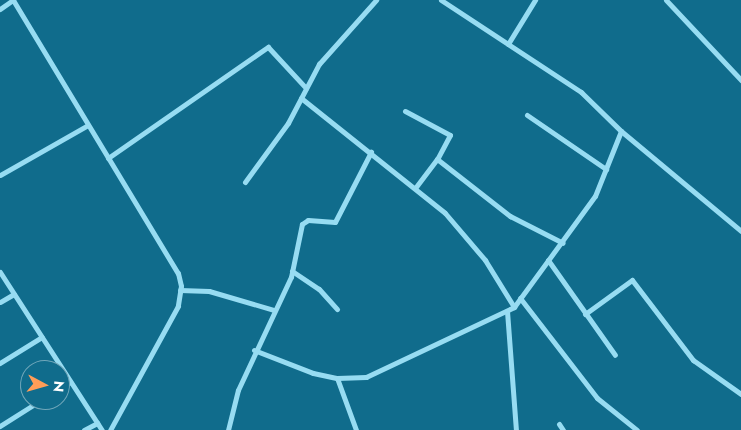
<!DOCTYPE html>
<html>
<head>
<meta charset="utf-8">
<style>
	body { margin:0 }
	#map { position:relative; width:741px; height:430px; overflow:hidden; background:#106c8c; font-family:Jost,sans-serif }
	div>[style] { position:absolute }
	.street>* { height:5px; margin:-2.5px; padding:0 2.5px; transform-origin:2.5px; border-radius:2.5px; background:#97dcf2 }
	span { translate:-50% -50%; white-space:nowrap; text-align:center; line-height:1.15; -webkit-text-stroke:5px #106c8c; paint-order:stroke }
	.north { position:absolute; left:20px; top:360px; width:50px; height:50px; box-sizing:border-box; background:#106c8c; border:1px solid #70a7ba; border-radius:50%; rotate:96deg; font-size:14px; font-weight:700; line-height:20px; text-align:center; color:#fff }
	.north::after { content:''; display:block; margin:auto; width:18px; height:22px; background:#ff9d58; clip-path:polygon(50% 0,100% 100%,50% 72%,0 100%) }
</style>
</head>
<body>
<div id="map">
	<div class="street">
		<div style="left:13px;top:0;width:319px;rotate:58.9deg"></div>
		<div style="left:178px;top:273px;width:13px;rotate:77deg"></div>
		<div style="left:181px;top:286px;width:20px;rotate:99deg"></div>
		<div style="left:178px;top:306px;width:141px;rotate:118.7deg"></div>
		<div style="left:441px;top:0;width:168px;rotate:33.3deg"></div>
		<div style="left:581px;top:92px;width:56px;rotate:44.3deg"></div>
		<div style="left:621px;top:131px;width:156px;rotate:39.8deg"></div>
		<div style="left:666px;top:0;width:110px;rotate:46.8deg"></div>
		<div style="left:0;top:9px;width:16px;rotate:-35deg"></div>
		<div style="left:508px;top:44px;width:52px;rotate:-58.5deg"></div>
		<div style="left:301px;top:98px;width:184px;rotate:38.6deg"></div>
		<div style="left:445px;top:213px;width:62px;rotate:49.6deg"></div>
		<div style="left:485px;top:260px;width:55px;rotate:58.3deg"></div>
		<div style="left:405px;top:111px;width:51px;rotate:28.1deg"></div>
		<div style="left:450px;top:135px;width:27px;rotate:118deg"></div>
		<div style="left:437px;top:159px;width:36px;rotate:127deg"></div>
		<div style="left:527px;top:115px;width:96px;rotate:34.4deg"></div>
		<div style="left:108px;top:158px;width:195px;rotate:-34.8deg"></div>
		<div style="left:268px;top:47px;width:56px;rotate:47.2deg"></div>
		<div style="left:437px;top:159px;width:93px;rotate:38deg"></div>
		<div style="left:510px;top:216px;width:59px;rotate:27deg"></div>
		<div style="left:0;top:175px;width:101px;rotate:-29.6deg"></div>
		<div style="left:245px;top:182px;width:73px;rotate:-53.9deg"></div>
		<div style="left:288px;top:123px;width:67px;rotate:-62.3deg"></div>
		<div style="left:319px;top:64px;width:86px;rotate:-48.3deg"></div>
		<div style="left:548px;top:260px;width:116px;rotate:54.8deg"></div>
		<div style="left:292px;top:271px;width:32px;rotate:34deg"></div>
		<div style="left:319px;top:289px;width:27px;rotate:48deg"></div>
		<div style="left:0;top:272px;width:188px;rotate:57.2deg"></div>
		<div style="left:180px;top:290px;width:29px;rotate:2deg"></div>
		<div style="left:209px;top:291px;width:68px;rotate:16.3deg"></div>
		<div style="left:520px;top:298px;width:126px;rotate:52.4deg"></div>
		<div style="left:597px;top:398px;width:51px;rotate:38.7deg"></div>
		<div style="left:0;top:302px;width:16px;rotate:-30deg"></div>
		<div style="left:507px;top:311px;width:119px;rotate:85.7deg"></div>
		<div style="left:585px;top:314px;width:58px;rotate:-35.9deg"></div>
		<div style="left:632px;top:280px;width:101px;rotate:52.7deg"></div>
		<div style="left:693px;top:360px;width:59px;rotate:35.3deg"></div>
		<div style="left:254px;top:350px;width:63px;rotate:21.3deg"></div>
		<div style="left:313px;top:373px;width:25px;rotate:12deg"></div>
		<div style="left:337px;top:378px;width:29px;rotate:-2deg"></div>
		<div style="left:366px;top:377px;width:164px;rotate:-25.3deg"></div>
		<div style="left:514px;top:307px;width:137px;rotate:-53.9deg"></div>
		<div style="left:595px;top:196px;width:70px;rotate:-68.2deg"></div>
		<div style="left:0;top:363px;width:49px;rotate:-31.8deg"></div>
		<div style="left:337px;top:378px;width:55px;rotate:69.9deg"></div>
		<div style="left:60px;top:388px;width:12px;rotate:-31deg"></div>
		<div style="left:559px;top:424px;width:7px;rotate:56deg"></div>
		<div style="left:0;top:426px;width:49px;rotate:-32.4deg"></div>
		<div style="left:84px;top:430px;width:15px;rotate:-28deg"></div>
		<div style="left:228px;top:430px;width:41px;rotate:-76deg"></div>
		<div style="left:238px;top:390px;width:125px;rotate:-64.9deg"></div>
		<div style="left:291px;top:277px;width:54px;rotate:-78.3deg"></div>
		<div style="left:302px;top:224px;width:7px;rotate:-34deg"></div>
		<div style="left:308px;top:220px;width:27px;rotate:4deg"></div>
		<div style="left:335px;top:222px;width:79px;rotate:-62.8deg"></div>
	</div>
	<div class="north">N</div>
</div>
</body>
</html>
